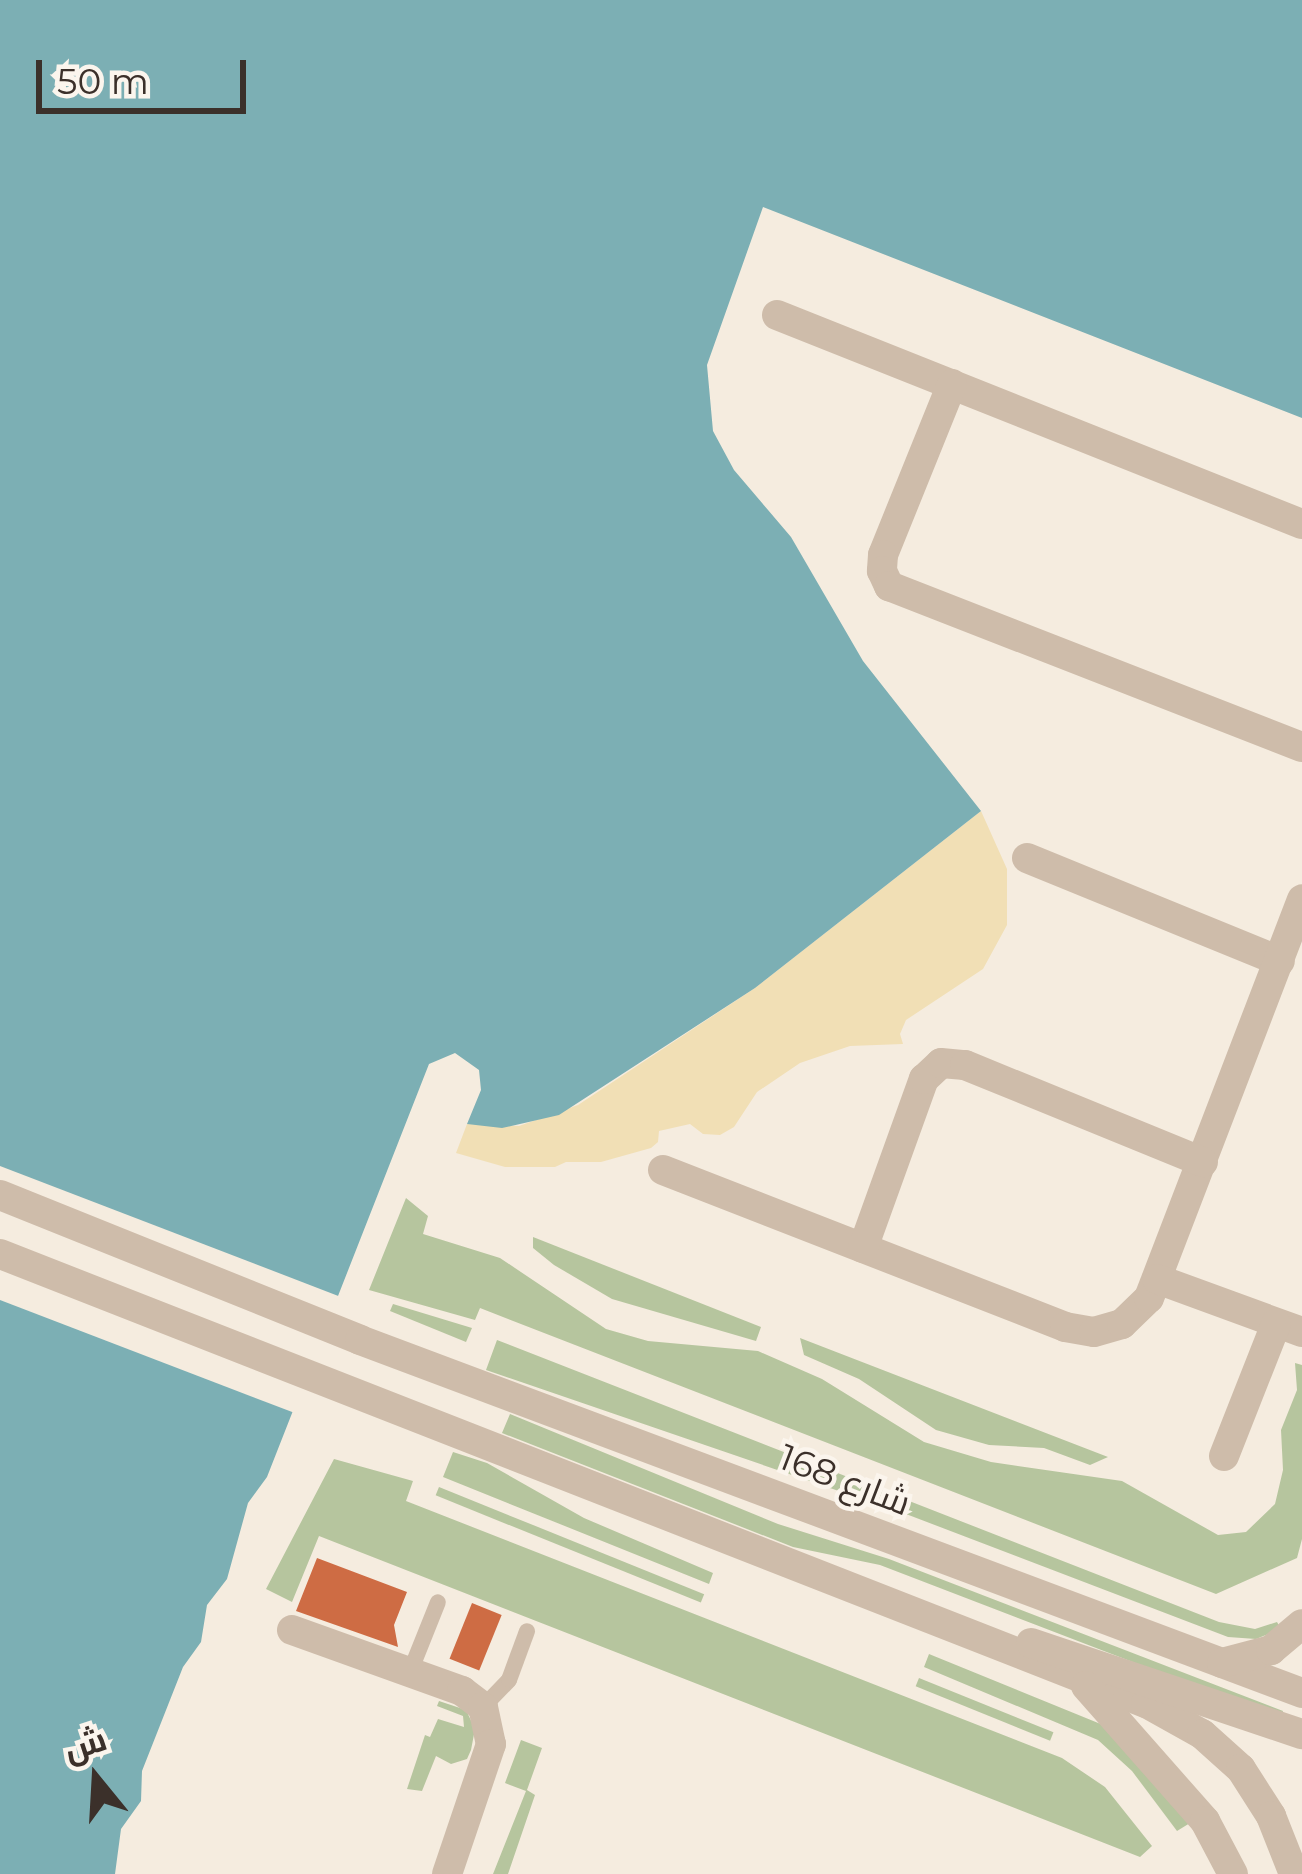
<!DOCTYPE html>
<html>
<head>
<meta charset="utf-8">
<style>
	body { margin:0 }
	#map { position:relative; width:1302px; height:1874px; overflow:hidden; background:#f5ecdf; font-family:Montserrat,Cairo,sans-serif }
	div>[style] { position:absolute }
	.green>* { inset:0; background:#b6c59e; transform-origin:0 0 }
	.sand>* { inset:0; background:#f1dfb5 }
	.water>* { inset:0; background:#7cafb4 }
	.pier>* { inset:0; background:#f5ecdf; transform-origin:0 0 }
	.building>* { inset:0; background:#ce6c44; transform-origin:0 0 }
	.lane>* { height:16px; margin:-8px; padding:0 8px; transform-origin:8px; border-radius:8px; background:#cebcaa }
	.street>* { height:30px; margin:-15px; padding:0 15px; transform-origin:15px; border-radius:15px; background:#cebcaa }
	span { translate:-50% -50%; white-space:nowrap; text-align:center; line-height:1.15; -webkit-text-stroke:9px #fbf5ed; paint-order:stroke }
	.street-label { font-size:36px; color:#3b302a }
	.north { position:absolute; left:36px; top:1718px; width:120px; height:120px; -webkit-text-stroke:9px #fbf5ed; paint-order:stroke; rotate:342deg; font-size:33px; font-weight:700; line-height:48px; text-align:center; color:#3b302a }
	.north::after { content:''; display:block; margin:auto; width:42px; height:54px; background:#3b302a; clip-path:polygon(50% 0,100% 100%,50% 72%,0 100%) }
	.scale { position:absolute; left:36px; top:60px; width:210px; height:54px; box-sizing:border-box; border:6px solid #3b302a; border-top:0; padding-left:15px; font-size:36px; line-height:42px; white-space:nowrap; color:#3b302a; -webkit-text-stroke:9px #fbf5ed; paint-order:stroke }
</style>
</head>
<body>
<div id="map">
	<div class="green">
		<div style="clip-path:polygon(406px 1198px,428px 1216px,423px 1234px,500px 1258px,606px 1329px,648px 1341px,758px 1351px,822px 1379px,924px 1442px,991px 1462px,1122px 1481px,1218px 1535px,1246px 1532px,1275px 1504px,1283px 1470px,1281px 1430px,1297px 1390px,1295px 1363px,1302px 1365px,1302px 1539px,1297px 1558px,1216px 1594px,480px 1308px,475px 1320px,369px 1290px)"></div>
		<div style="clip-path:polygon(533px 1237px,761px 1327px,756px 1341px,612px 1299px,554px 1265px,533px 1248px)"></div>
		<div style="clip-path:polygon(393px 1304px,472px 1328px,466px 1342px,390px 1311px)"></div>
		<div style="clip-path:polygon(800px 1338px,1108px 1457px,1090px 1465px,1044px 1448px,989px 1445px,936px 1430px,859px 1379px,804px 1355px)"></div>
		<div style="clip-path:polygon(497px 1340px,1219px 1622px,1255px 1629px,1277px 1622px,1281px 1629px,1256px 1639px,1228px 1637px,906px 1514px,486px 1370px)"></div>
		<div style="clip-path:polygon(510px 1414px,778px 1524px,889px 1559px,1283px 1711px,1281px 1719px,880px 1565px,793px 1547px,502px 1433px)"></div>
		<div style="clip-path:polygon(453px 1452px,487px 1463px,584px 1518px,713px 1573px,709px 1584px,443px 1477px)"></div>
		<div style="clip-path:polygon(334px 1459px,413px 1481px,406px 1501px,1062px 1758px,1105px 1787px,1152px 1846px,1140px 1857px,319px 1536px,292px 1602px,266px 1589px)"></div>
		<div style="left:439px;top:1487px;width:286px;height:9px;rotate:22deg"></div>
		<div style="clip-path:polygon(929px 1654px,1108px 1727px,1190px 1823px,1177px 1831px,1132px 1771px,1098px 1740px,924px 1667px)"></div>
		<div style="left:919px;top:1678px;width:145px;height:9px;rotate:22deg"></div>
		<div style="clip-path:polygon(439px 1701px,466px 1710px,475px 1729px,471px 1750px,467px 1759px,451px 1764px,436px 1756px,422px 1791px,407px 1789px,425px 1735px,430px 1737px,438px 1719px,464px 1727px,463px 1716px,437px 1706px)"></div>
		<div style="clip-path:polygon(521px 1740px,542px 1748px,527px 1790px,535px 1795px,508px 1874px,493px 1874px,526px 1791px,505px 1783px)"></div>
	</div>
	<div class="sand">
		<div style="clip-path:polygon(981px 811px,1007px 869px,1007px 925px,983px 969px,906px 1020px,900px 1034px,903px 1044px,850px 1046px,800px 1063px,757px 1092px,734px 1127px,720px 1135px,703px 1134px,690px 1124px,659px 1131px,658px 1142px,651px 1148px,601px 1162px,566px 1162px,555px 1167px,505px 1167px,456px 1153px,467px 1124px,519px 1126px,578px 1105px,755px 988px)"></div>
	</div>
	<div class="water">
		<div style="clip-path:polygon(0 0,1302px 0,1302px 418px,763px 207px,707px 365px,713px 431px,734px 470px,791px 537px,863px 661px,981px 811px,755px 988px,559px 1115px,502px 1128px,467px 1124px,481px 1090px,479px 1070px,455px 1053px,429px 1064px,267px 1477px,248px 1503px,227px 1579px,207px 1605px,201px 1642px,183px 1667px,142px 1771px,141px 1801px,121px 1829px,115px 1874px,0 1874px)"></div>
	</div>
	<div class="pier">
		<div style="left:0;top:1166px;width:368px;height:125px;rotate:21deg"></div>
	</div>
	<div class="building">
		<div style="clip-path:polygon(317px 1558px,407px 1592px,394px 1625px,398px 1647px,296px 1611px)"></div>
		<div style="left:472px;top:1603px;width:32px;height:60px;rotate:22deg"></div>
	</div>
	<div class="lane">
		<div style="left:410px;top:1672px;width:75px;rotate:-68.2deg"></div>
		<div style="left:483px;top:1707px;width:37px;rotate:-46deg"></div>
		<div style="left:509px;top:1680px;width:52px;rotate:-69.8deg"></div>
	</div>
	<div class="street">
		<div style="left:777px;top:315px;width:565px;rotate:21.71deg"></div>
		<div style="left:952px;top:384px;width:184px;rotate:112deg"></div>
		<div style="left:883px;top:555px;width:16px;rotate:94deg"></div>
		<div style="left:882px;top:571px;width:17px;rotate:65deg"></div>
		<div style="left:889px;top:586px;width:443px;rotate:21.3deg"></div>
		<div style="left:1027px;top:858px;width:273px;rotate:22.2deg"></div>
		<div style="left:663px;top:1170px;width:432px;rotate:21.3deg"></div>
		<div style="left:1065px;top:1327px;width:29px;rotate:10deg"></div>
		<div style="left:1094px;top:1332px;width:29px;rotate:-16deg"></div>
		<div style="left:1122px;top:1324px;width:37px;rotate:-44deg"></div>
		<div style="left:1149px;top:1298px;width:427px;rotate:-69deg"></div>
		<div style="left:0;top:1195px;width:388px;rotate:21.9deg"></div>
		<div style="left:360px;top:1340px;width:1006px;rotate:20.54deg"></div>
		<div style="left:863px;top:1248px;width:180px;rotate:-70.2deg"></div>
		<div style="left:924px;top:1079px;width:23px;rotate:-43deg"></div>
		<div style="left:941px;top:1063px;width:24px;rotate:5deg"></div>
		<div style="left:965px;top:1065px;width:257px;rotate:22.2deg"></div>
		<div style="left:0;top:1254px;width:1231px;rotate:21.4deg"></div>
		<div style="left:1146px;top:1703px;width:64px;rotate:29deg"></div>
		<div style="left:1202px;top:1734px;width:52px;rotate:41.9deg"></div>
		<div style="left:1241px;top:1769px;width:56px;rotate:57.4deg"></div>
		<div style="left:1271px;top:1816px;width:62px;rotate:68.4deg"></div>
		<div style="left:1157px;top:1279px;width:154px;rotate:20.1deg"></div>
		<div style="left:1224px;top:1456px;width:142px;rotate:-68.5deg"></div>
		<div style="left:292px;top:1630px;width:181px;rotate:19.7deg"></div>
		<div style="left:462px;top:1691px;width:26px;rotate:37deg"></div>
		<div style="left:483px;top:1707px;width:38px;rotate:78deg"></div>
		<div style="left:491px;top:1744px;width:137px;rotate:108.7deg"></div>
		<div style="left:1031px;top:1643px;width:286px;rotate:18.6deg"></div>
		<div style="left:1222px;top:1663px;width:51px;rotate:-14.9deg"></div>
		<div style="left:1271px;top:1650px;width:40px;rotate:-40deg"></div>
		<div style="left:1086px;top:1686px;width:180px;rotate:48.6deg"></div>
		<div style="left:1205px;top:1821px;width:60px;rotate:62.2deg"></div>
	</div>
	<div class="street-label">
		<span style="left:845px;top:1480px;rotate:21deg">شارع 168</span>
	</div>
	<div class="north">ش</div>
	<div class="scale">50 m</div>
</div>
</body>
</html>
